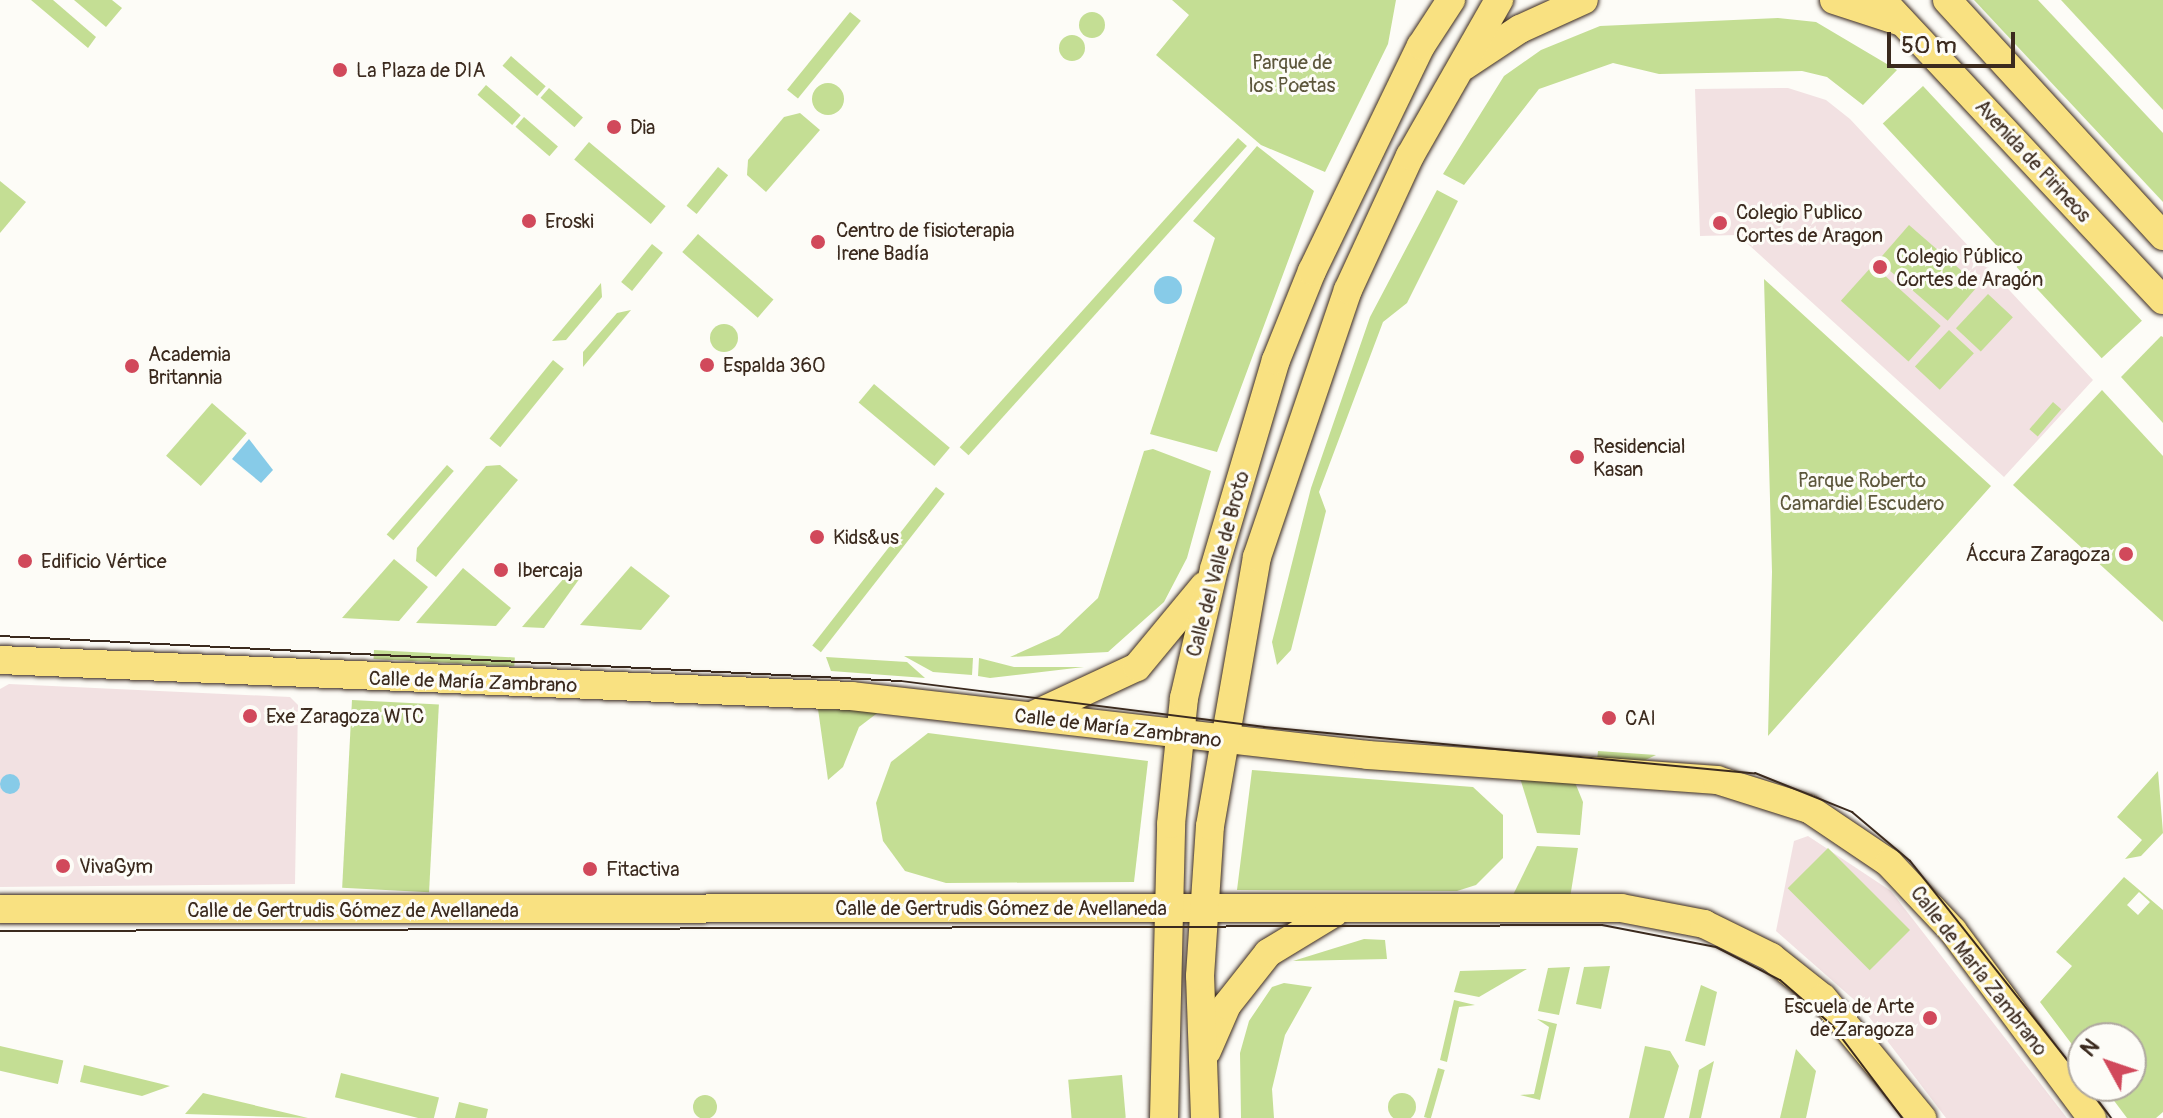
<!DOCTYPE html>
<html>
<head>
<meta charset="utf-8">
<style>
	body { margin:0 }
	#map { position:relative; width:2163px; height:1118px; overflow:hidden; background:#fdfcf7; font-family:Pangolin,sans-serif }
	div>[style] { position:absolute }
	.built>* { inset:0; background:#f2e1e2 }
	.green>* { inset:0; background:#c4de94; transform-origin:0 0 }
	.round { border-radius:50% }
	.water>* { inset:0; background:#87cbe8 }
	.roads { filter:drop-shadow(0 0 2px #3b2a1e) drop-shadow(0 0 2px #3b2a1e) }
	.major>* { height:28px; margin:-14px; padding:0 14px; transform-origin:14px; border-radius:14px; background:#f9e181 }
	.tram>* { height:2px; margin:-1px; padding:0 1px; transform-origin:1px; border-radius:1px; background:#3b2a1e }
	.dots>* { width:22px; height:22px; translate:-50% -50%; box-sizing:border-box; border:4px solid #fdfcf7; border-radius:50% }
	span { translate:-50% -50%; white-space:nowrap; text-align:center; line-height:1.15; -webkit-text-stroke:6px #fdfcf7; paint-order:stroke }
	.park-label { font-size:20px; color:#5d573c }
	.poi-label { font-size:20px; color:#3b2a1e }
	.left { translate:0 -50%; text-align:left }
	.right { translate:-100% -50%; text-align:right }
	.street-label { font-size:20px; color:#3b2a1e }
	.north { position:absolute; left:2067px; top:1022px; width:80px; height:80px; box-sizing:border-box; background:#fdfcf7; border:2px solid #afa8a0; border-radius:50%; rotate:310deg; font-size:22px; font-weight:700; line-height:32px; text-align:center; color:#3b2a1e }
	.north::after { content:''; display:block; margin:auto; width:28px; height:36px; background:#d1495b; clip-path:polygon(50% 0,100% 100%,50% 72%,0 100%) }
	.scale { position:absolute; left:1887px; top:32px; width:128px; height:36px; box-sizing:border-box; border:4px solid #3b2a1e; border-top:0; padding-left:10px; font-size:24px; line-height:28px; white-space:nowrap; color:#3b2a1e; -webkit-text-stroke:6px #fdfcf7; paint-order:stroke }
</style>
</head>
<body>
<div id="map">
	<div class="built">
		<div style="clip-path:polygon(1788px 88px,1826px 100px,1850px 119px,2093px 380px,2004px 477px,1738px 235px,1700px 236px,1695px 89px)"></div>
		<div style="clip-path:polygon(9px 684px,290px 697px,298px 705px,295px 884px,0 887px,0 689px)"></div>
		<div style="clip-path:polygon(1808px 836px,1891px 891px,2067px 1118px,1946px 1118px,1860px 1005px,1776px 931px,1794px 841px)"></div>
	</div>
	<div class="green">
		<div style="clip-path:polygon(31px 0,53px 0,96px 37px,88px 48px)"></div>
		<div style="clip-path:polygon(74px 0,112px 0,122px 8px,106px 27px)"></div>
		<div style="clip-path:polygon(1172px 0,1396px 0,1388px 44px,1325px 172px,1261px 145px,1156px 55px,1189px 15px)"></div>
		<div style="clip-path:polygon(1974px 0,2038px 0,2163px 133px,2163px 202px)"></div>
		<div style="clip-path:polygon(2061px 0,2163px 0,2163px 110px)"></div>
		<div class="round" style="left:1079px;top:12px;width:26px;height:26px"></div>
		<div style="left:850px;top:12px;width:14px;height:100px;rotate:39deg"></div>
		<div style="clip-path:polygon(1778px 18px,1816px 22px,1897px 70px,1863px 105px,1827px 77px,1802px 71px,1659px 74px,1613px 63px,1539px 89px,1464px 185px,1443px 174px,1504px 76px,1541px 50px,1600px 26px)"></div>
		<div class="round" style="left:1059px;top:35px;width:26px;height:26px"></div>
		<div style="left:511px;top:56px;width:46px;height:13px;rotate:41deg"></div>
		<div class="round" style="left:812px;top:83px;width:32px;height:32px"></div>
		<div style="left:486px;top:85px;width:46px;height:13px;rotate:41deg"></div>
		<div style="left:1923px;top:86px;width:321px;height:55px;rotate:47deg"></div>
		<div style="left:549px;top:88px;width:45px;height:13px;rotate:41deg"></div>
		<div style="clip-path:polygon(800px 113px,820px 130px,766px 192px,747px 175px,748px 160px,784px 117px)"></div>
		<div style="left:524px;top:117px;width:45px;height:13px;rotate:41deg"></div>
		<div style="left:1238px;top:138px;width:12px;height:416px;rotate:42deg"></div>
		<div style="left:589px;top:142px;width:100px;height:23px;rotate:40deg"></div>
		<div style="clip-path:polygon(1257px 146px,1314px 191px,1217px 452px,1150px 434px,1215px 238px,1193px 221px)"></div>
		<div style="left:718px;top:167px;width:13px;height:50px;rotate:39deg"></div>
		<div style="clip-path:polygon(0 181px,26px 202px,0 233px)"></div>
		<div style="clip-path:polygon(1437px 190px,1458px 201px,1407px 303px,1383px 322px,1319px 492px,1326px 511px,1291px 650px,1277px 665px,1272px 642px,1311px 488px,1370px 317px)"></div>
		<div style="left:1909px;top:225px;width:92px;height:47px;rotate:41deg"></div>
		<div style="left:698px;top:234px;width:100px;height:24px;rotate:41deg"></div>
		<div style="left:652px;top:244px;width:14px;height:49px;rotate:39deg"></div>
		<div style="left:1873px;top:265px;width:91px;height:48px;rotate:42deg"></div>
		<div style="clip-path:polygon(1764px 279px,1991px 486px,1768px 736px,1772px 572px)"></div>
		<div style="clip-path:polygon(601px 283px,602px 297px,566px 340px,552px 341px)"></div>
		<div style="left:1988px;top:294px;width:34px;height:47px;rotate:43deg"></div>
		<div style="clip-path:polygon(631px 310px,583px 367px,583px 352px,617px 313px)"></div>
		<div class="round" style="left:710px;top:324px;width:28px;height:28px"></div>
		<div style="left:1949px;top:330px;width:34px;height:50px;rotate:43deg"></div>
		<div style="clip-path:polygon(2161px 336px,2163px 337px,2163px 423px,2121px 377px)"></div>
		<div style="left:553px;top:360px;width:14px;height:101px;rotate:39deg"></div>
		<div style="left:874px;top:384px;width:99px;height:24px;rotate:40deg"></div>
		<div style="clip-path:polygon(2102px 390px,2163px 456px,2163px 622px,2013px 485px)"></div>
		<div style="left:2053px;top:402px;width:11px;height:36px;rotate:41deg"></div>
		<div style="left:212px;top:403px;width:46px;height:70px;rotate:41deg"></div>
		<div style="clip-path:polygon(1153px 449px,1211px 471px,1187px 558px,1164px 602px,1108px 652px,1010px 657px,1059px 635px,1098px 598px,1144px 451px)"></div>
		<div style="left:447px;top:465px;width:9px;height:92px;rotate:41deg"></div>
		<div style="clip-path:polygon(500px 465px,518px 480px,436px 577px,416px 561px,417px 548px,486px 466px)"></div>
		<div style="left:936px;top:487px;width:11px;height:201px;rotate:38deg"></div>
		<div style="clip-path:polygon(394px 559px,428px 587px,399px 621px,342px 618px)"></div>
		<div style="clip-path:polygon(631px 566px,670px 596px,641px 630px,580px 625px)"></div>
		<div style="clip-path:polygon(463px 568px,511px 608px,496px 626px,416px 623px)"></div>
		<div style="clip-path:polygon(571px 570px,580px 578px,544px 628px,522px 627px)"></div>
		<div style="left:374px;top:650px;width:141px;height:9px;rotate:3deg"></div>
		<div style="clip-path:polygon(904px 656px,973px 658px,972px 675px,933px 672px)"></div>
		<div style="clip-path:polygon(826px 657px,907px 662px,925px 678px,831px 671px)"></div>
		<div style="clip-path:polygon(979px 658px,1014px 667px,1084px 667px,990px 678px,978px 676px)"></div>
		<div style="left:352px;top:700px;width:87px;height:188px;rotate:3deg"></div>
		<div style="clip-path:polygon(818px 709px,880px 711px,859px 727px,843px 767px,828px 780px)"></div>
		<div style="clip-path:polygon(928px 733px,1148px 761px,1134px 882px,946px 883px,905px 871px,883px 841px,876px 803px,891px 762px)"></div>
		<div style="clip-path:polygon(1598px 751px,1656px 755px,1639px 763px,1597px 760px)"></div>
		<div style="clip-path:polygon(1252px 770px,1473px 787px,1503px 815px,1503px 858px,1476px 885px,1457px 891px,1237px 890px)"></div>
		<div style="clip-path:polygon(2158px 771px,2163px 833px,2141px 856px,2125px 859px,2142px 840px,2117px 817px)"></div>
		<div style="clip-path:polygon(1520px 778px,1574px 780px,1583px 802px,1580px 835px,1537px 833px)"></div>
		<div style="clip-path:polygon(1537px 846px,1578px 848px,1570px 898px,1511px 899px)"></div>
		<div style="left:1828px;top:848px;width:116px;height:57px;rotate:45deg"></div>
		<div style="clip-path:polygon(evenodd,2124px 877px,2163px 910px,2163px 1112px,2156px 1118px,2127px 1118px,2103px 1086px,2131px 1086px,2131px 1038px,2083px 1038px,2083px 1059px,2040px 1002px,2072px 966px,2056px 952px,2124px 877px,2139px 892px,2150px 902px,2138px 915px,2127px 905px,2139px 892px)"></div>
		<div style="clip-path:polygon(1364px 939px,1385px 940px,1387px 959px,1293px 961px)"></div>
		<div style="clip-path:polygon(1610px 966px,1601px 1009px,1576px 1004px,1584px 967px)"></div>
		<div style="clip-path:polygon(1570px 967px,1559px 1015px,1538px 1011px,1548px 968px)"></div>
		<div style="clip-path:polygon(1527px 969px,1479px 997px,1454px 992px,1460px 971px)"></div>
		<div style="clip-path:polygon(1284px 983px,1312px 987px,1285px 1035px,1272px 1089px,1274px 1118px,1241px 1118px,1240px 1053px,1249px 1021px,1272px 987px)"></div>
		<div style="clip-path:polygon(1701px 985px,1717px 992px,1705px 1046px,1685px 1041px)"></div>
		<div style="clip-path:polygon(1454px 1000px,1475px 1005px,1459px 1007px,1447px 1062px,1440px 1060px)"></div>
		<div style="clip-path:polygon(1537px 1019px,1557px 1024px,1540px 1100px,1520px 1095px,1534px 1094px,1549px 1027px)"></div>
		<div style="left:0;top:1046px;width:65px;height:24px;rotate:13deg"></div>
		<div style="clip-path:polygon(1645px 1046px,1670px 1051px,1679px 1066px,1664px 1118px,1629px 1118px)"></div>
		<div style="clip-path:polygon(1796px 1049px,1816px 1071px,1806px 1118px,1780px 1118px)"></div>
		<div style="clip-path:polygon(1714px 1061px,1701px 1118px,1689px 1118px,1699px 1070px)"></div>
		<div style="clip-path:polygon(84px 1065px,170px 1086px,142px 1096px,80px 1082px)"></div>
		<div style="left:1438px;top:1068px;width:7px;height:51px;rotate:16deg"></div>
		<div style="left:341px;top:1073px;width:101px;height:25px;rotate:14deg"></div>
		<div style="left:1122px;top:1075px;width:43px;height:54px;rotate:85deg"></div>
		<div style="clip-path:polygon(203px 1093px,308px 1118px,185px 1114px)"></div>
		<div class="round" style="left:1388px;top:1093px;width:28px;height:28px"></div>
		<div class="round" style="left:693px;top:1095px;width:24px;height:24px"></div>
		<div style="clip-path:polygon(459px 1102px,488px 1109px,486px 1118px,455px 1118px)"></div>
	</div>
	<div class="water">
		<div class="round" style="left:1154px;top:276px;width:28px;height:28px"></div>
		<div style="clip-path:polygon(249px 439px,273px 470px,261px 483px,232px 459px)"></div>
		<div class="round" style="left:0;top:774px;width:20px;height:20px"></div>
	</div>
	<div class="roads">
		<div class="major">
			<div style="left:1834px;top:0;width:71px;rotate:17.9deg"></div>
			<div style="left:1882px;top:0;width:411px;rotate:46.9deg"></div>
			<div style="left:1947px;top:0;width:320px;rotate:47.5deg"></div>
			<div style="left:1464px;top:66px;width:67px;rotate:-33.5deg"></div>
			<div style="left:1520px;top:29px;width:70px;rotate:-24.4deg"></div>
			<div style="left:0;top:660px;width:852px;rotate:2.42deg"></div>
			<div style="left:851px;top:696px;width:520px;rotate:6.51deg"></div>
			<div style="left:1368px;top:755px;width:350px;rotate:4.1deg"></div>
			<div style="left:1717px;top:780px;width:96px;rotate:17.5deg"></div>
			<div style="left:1809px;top:809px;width:97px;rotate:34deg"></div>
			<div style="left:1889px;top:863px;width:93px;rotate:46.7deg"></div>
			<div style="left:1953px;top:931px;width:233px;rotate:53.4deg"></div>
			<div style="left:1036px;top:714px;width:111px;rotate:-25deg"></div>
			<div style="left:1137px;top:667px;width:105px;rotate:-50.4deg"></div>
			<div style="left:0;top:909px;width:1621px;rotate:-0.04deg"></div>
			<div style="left:1621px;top:908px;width:85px;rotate:10.9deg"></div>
			<div style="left:1704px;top:924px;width:75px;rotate:26.2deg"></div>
			<div style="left:1771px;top:957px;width:66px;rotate:38.3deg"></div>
			<div style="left:1823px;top:998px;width:156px;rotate:50.5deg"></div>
			<div style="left:1207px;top:1051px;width:50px;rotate:-66.5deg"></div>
			<div style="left:1227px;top:1005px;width:66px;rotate:-51.7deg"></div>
			<div style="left:1268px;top:953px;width:77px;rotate:-31.2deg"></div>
			<div style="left:1164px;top:1118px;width:294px;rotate:-88.6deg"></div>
			<div style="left:1171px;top:824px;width:127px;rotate:-84.1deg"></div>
			<div style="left:1184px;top:698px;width:132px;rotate:-76.9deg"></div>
			<div style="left:1214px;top:569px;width:218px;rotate:-73.5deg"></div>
			<div style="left:1276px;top:360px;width:96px;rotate:-68deg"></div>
			<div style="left:1312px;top:271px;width:250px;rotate:-64.2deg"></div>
			<div style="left:1421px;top:46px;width:55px;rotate:-56.9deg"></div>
			<div style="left:1205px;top:1118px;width:142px;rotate:-92deg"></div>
			<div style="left:1200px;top:976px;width:150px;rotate:-86.2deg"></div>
			<div style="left:1210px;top:826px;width:273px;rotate:-80.1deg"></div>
			<div style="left:1257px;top:557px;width:282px;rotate:-71.2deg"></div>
			<div style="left:1348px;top:290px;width:148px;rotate:-65.2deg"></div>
			<div style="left:1410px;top:156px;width:180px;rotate:-60.3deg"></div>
		</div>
	</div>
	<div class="tram">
		<div style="left:0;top:636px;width:902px;rotate:2.86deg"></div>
		<div style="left:901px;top:681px;width:366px;rotate:7.2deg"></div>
		<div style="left:1264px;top:727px;width:493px;rotate:5.4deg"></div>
		<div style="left:1755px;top:773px;width:105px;rotate:21.9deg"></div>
		<div style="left:1852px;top:812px;width:76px;rotate:40.2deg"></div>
		<div style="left:1910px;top:861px;width:279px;rotate:51.7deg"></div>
		<div style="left:0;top:931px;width:1602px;rotate:-0.21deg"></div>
		<div style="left:1602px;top:925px;width:116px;rotate:10.9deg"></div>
		<div style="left:1716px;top:947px;width:72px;rotate:27.3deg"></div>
		<div style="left:1780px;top:980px;width:69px;rotate:40.9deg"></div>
		<div style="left:1832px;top:1025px;width:116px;rotate:53deg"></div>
		<div style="left:2087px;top:1086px;width:40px;rotate:53deg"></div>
	</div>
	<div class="dots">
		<div style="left:340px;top:70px;background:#d1495b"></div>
		<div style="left:614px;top:127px;background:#d1495b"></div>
		<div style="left:529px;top:221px;background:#d1495b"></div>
		<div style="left:1720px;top:223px;background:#d1495b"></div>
		<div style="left:818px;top:242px;background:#d1495b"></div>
		<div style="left:1880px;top:267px;background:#d1495b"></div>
		<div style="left:707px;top:365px;background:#d1495b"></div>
		<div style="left:132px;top:366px;background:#d1495b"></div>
		<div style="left:1577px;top:457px;background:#d1495b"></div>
		<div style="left:817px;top:537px;background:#d1495b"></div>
		<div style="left:2126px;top:554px;background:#d1495b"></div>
		<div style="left:25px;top:561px;background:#d1495b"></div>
		<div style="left:501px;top:570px;background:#d1495b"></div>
		<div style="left:250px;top:716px;background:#d1495b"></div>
		<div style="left:1609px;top:718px;background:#d1495b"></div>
		<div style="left:63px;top:866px;background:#d1495b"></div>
		<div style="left:590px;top:869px;background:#d1495b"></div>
		<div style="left:1930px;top:1018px;background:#d1495b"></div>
	</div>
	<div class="park-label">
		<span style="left:1292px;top:74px">Parque de<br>los Poetas</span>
		<span style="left:1862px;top:492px">Parque Roberto<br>Camardiel Escudero</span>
	</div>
	<div class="poi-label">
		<span class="left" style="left:356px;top:70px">La Plaza de DIA</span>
		<span class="left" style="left:630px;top:127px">Dia</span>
		<span class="left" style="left:1736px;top:224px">Colegio Publico<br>Cortes de Aragon</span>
		<span class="left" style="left:545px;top:221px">Eroski</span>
		<span class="left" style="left:836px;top:242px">Centro de fisioterapia<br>Irene Badía</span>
		<span class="left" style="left:1896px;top:268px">Colegio Público<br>Cortes de Aragón</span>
		<span class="left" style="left:148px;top:366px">Academia<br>Britannia</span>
		<span class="left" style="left:723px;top:365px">Espalda 360</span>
		<span class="left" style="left:1593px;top:458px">Residencial<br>Kasan</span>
		<span class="left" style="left:833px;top:537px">Kids&amp;us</span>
		<span class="right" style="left:2110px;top:554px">Áccura Zaragoza</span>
		<span class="left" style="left:41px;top:561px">Edificio Vértice</span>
		<span class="left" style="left:517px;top:570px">Ibercaja</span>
		<span class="left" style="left:266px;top:716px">Exe Zaragoza WTC</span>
		<span class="left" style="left:1625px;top:718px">CAI</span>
		<span class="left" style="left:79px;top:866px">VivaGym</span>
		<span class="left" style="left:606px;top:869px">Fitactiva</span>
		<span class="right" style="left:1914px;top:1018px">Escuela de Arte<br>de Zaragoza</span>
	</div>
	<div class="street-label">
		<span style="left:2033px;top:161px;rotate:47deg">Avenida de Pirineos</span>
		<span style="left:1218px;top:564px;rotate:-75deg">Calle del Valle de Broto</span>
		<span style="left:473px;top:682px;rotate:2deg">Calle de María Zambrano</span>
		<span style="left:1118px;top:728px;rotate:7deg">Calle de María Zambrano</span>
		<span style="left:1001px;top:908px">Calle de Gertrudis Gómez de Avellaneda</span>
		<span style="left:353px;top:910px">Calle de Gertrudis Gómez de Avellaneda</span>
		<span style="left:1979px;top:971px;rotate:52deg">Calle de María Zambrano</span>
	</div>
	<div class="north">N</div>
	<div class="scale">50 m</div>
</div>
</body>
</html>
